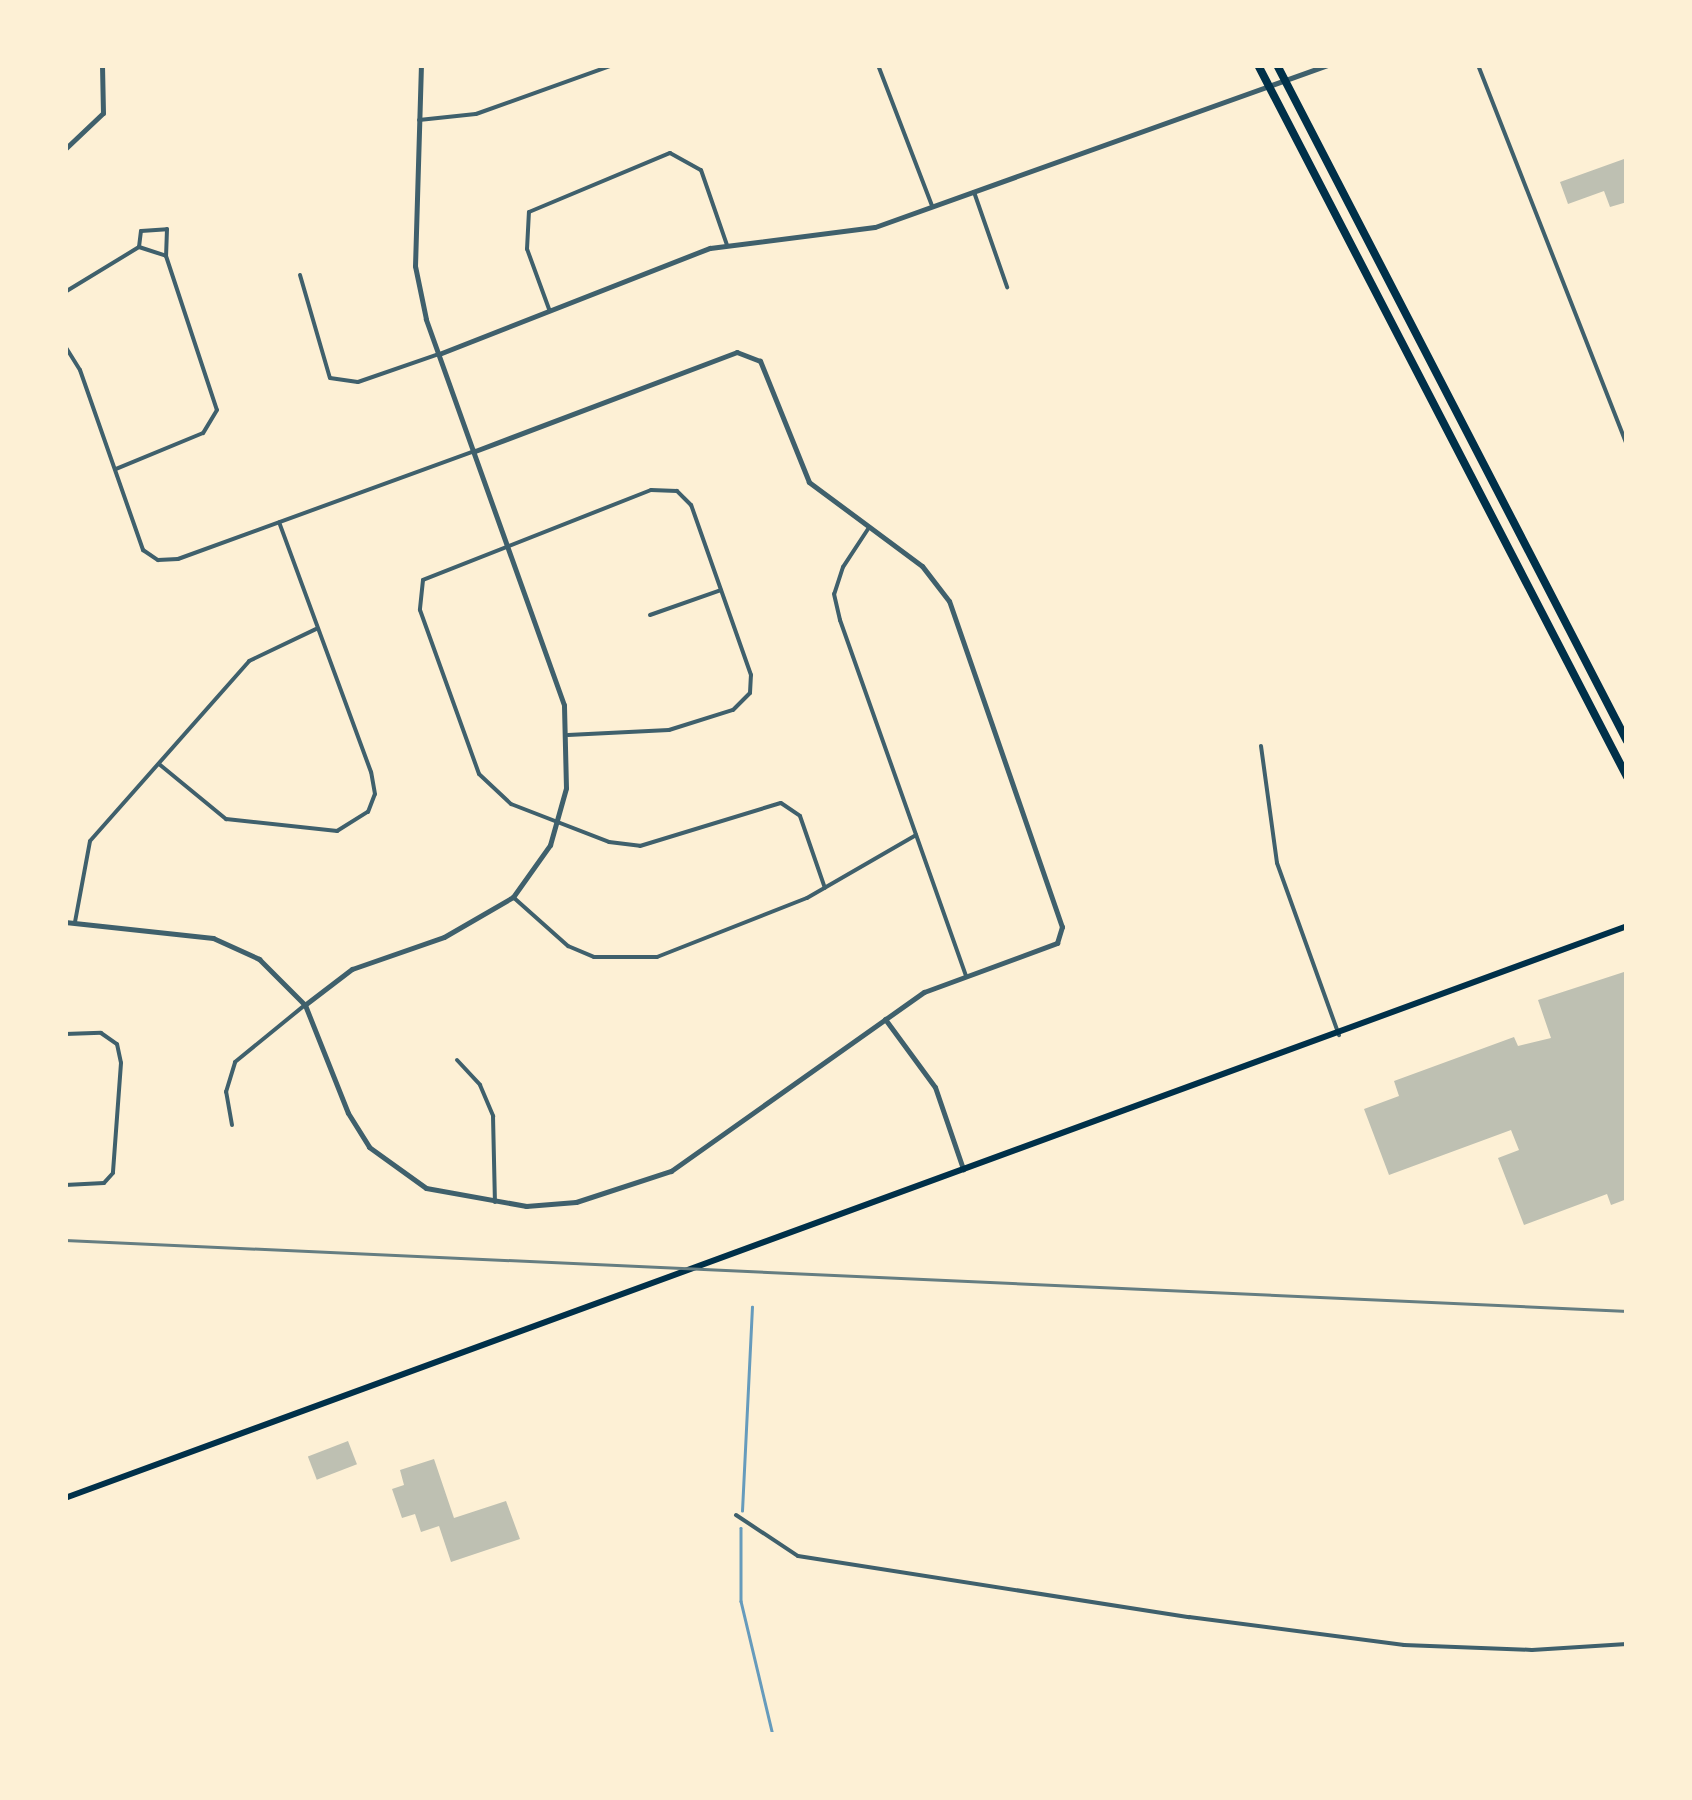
<!DOCTYPE html>
<html>
<head>
<meta charset="utf-8">
<style>
	body { margin:0 }
	#map { position:relative; width:1692px; height:1800px; overflow:hidden; background:#fdf0d5; font-family:"Times New Roman",serif }
	div>[style] { position:absolute }
	.stream>* { height:2.5px; margin:-1.25px; padding:0 1.25px; transform-origin:1.25px; border-radius:1.25px; background:#669bbc }
	.building>* { inset:0; background:#bec0b2; transform-origin:0 0 }
	.minor>* { height:4px; margin:-2px; padding:0 2px; transform-origin:2px; border-radius:2px; background:#3f606c }
	.tertiary>* { height:5px; margin:-2.5px; padding:0 2.5px; transform-origin:2.5px; border-radius:2.5px; background:#3f606c }
	.secondary>* { height:6px; margin:-3px; padding:0 3px; transform-origin:3px; border-radius:3px; background:#003049 }
	.trunk>* { height:8px; margin:-4px; padding:0 4px; transform-origin:4px; border-radius:4px; background:#003049 }
	.rail>* { height:2.5px; margin:-1.25px; padding:0 1.25px; transform-origin:1.25px; border-radius:1.25px; background:#657d81 }
	span { translate:-50% -50%; white-space:nowrap; text-align:center; line-height:1.15; -webkit-text-stroke:8px #fdf0d5; paint-order:stroke }
	.frame { position:absolute; inset:0; border:68px solid #fdf0d5; pointer-events:none }
</style>
</head>
<body>
<div id="map">
	<div class="stream">
		<div style="left:742px;top:1511px;width:204px;rotate:-87.2deg"></div>
		<div style="left:741px;top:1528px;width:73px;rotate:90deg"></div>
		<div style="left:741px;top:1601px;width:138px;rotate:76.6deg"></div>
	</div>
	<div class="building">
		<div style="clip-path:polygon(1624px 159px,1627px 202px,1610px 207px,1604px 191px,1568px 204px,1560px 182px)"></div>
		<div style="clip-path:polygon(1627px 971px,1627px 1199px,1611px 1205px,1607px 1194px,1524px 1225px,1498px 1158px,1519px 1150px,1511px 1130px,1389px 1175px,1364px 1109px,1399px 1096px,1394px 1081px,1514px 1037px,1518px 1046px,1551px 1038px,1538px 1000px)"></div>
		<div style="left:348px;top:1441px;width:25px;height:43px;rotate:69deg"></div>
		<div style="clip-path:polygon(434px 1459px,454px 1518px,506px 1501px,520px 1539px,451px 1562px,439px 1526px,421px 1532px,415px 1514px,402px 1518px,392px 1489px,404px 1485px,400px 1470px)"></div>
	</div>
	<div class="minor">
		<div style="left:878px;top:65px;width:151px;rotate:69deg"></div>
		<div style="left:1478px;top:65px;width:409px;rotate:68.6deg"></div>
		<div style="left:419px;top:120px;width:57px;rotate:-6deg"></div>
		<div style="left:476px;top:114px;width:145px;rotate:-19.7deg"></div>
		<div style="left:974px;top:192px;width:101px;rotate:70.8deg"></div>
		<div style="left:139px;top:247px;width:16px;rotate:-83deg"></div>
		<div style="left:141px;top:231px;width:26px;rotate:-4deg"></div>
		<div style="left:167px;top:229px;width:27px;rotate:92deg"></div>
		<div style="left:300px;top:275px;width:107px;rotate:73.8deg"></div>
		<div style="left:330px;top:378px;width:28px;rotate:8deg"></div>
		<div style="left:358px;top:382px;width:86px;rotate:-19.1deg"></div>
		<div style="left:65px;top:292px;width:87px;rotate:-31.3deg"></div>
		<div style="left:139px;top:247px;width:28px;rotate:18deg"></div>
		<div style="left:166px;top:256px;width:162px;rotate:71.7deg"></div>
		<div style="left:217px;top:410px;width:27px;rotate:121deg"></div>
		<div style="left:203px;top:433px;width:94px;rotate:157.5deg"></div>
		<div style="left:549px;top:309px;width:64px;rotate:-110.1deg"></div>
		<div style="left:527px;top:249px;width:37px;rotate:-87deg"></div>
		<div style="left:529px;top:212px;width:153px;rotate:-22.7deg"></div>
		<div style="left:670px;top:153px;width:35px;rotate:29deg"></div>
		<div style="left:701px;top:170px;width:79px;rotate:70.9deg"></div>
		<div style="left:65px;top:346px;width:28px;rotate:58deg"></div>
		<div style="left:80px;top:370px;width:191px;rotate:70.7deg"></div>
		<div style="left:143px;top:550px;width:18px;rotate:34deg"></div>
		<div style="left:158px;top:560px;width:20px;rotate:-3deg"></div>
		<div style="left:178px;top:559px;width:316px;rotate:-20deg"></div>
		<div style="left:868px;top:529px;width:45px;rotate:123.3deg"></div>
		<div style="left:843px;top:567px;width:28px;rotate:108deg"></div>
		<div style="left:834px;top:594px;width:27px;rotate:77deg"></div>
		<div style="left:840px;top:620px;width:378px;rotate:70.5deg"></div>
		<div style="left:650px;top:615px;width:75px;rotate:-19.4deg"></div>
		<div style="left:568px;top:735px;width:101px;rotate:-2.8deg"></div>
		<div style="left:669px;top:730px;width:67px;rotate:-17.4deg"></div>
		<div style="left:733px;top:710px;width:24px;rotate:-45deg"></div>
		<div style="left:750px;top:693px;width:18px;rotate:-87deg"></div>
		<div style="left:751px;top:675px;width:180px;rotate:-109.4deg"></div>
		<div style="left:691px;top:505px;width:20px;rotate:-135deg"></div>
		<div style="left:677px;top:491px;width:26px;rotate:-178deg"></div>
		<div style="left:651px;top:490px;width:245px;rotate:158.5deg"></div>
		<div style="left:423px;top:580px;width:30px;rotate:96deg"></div>
		<div style="left:420px;top:610px;width:174px;rotate:70.2deg"></div>
		<div style="left:479px;top:774px;width:44px;rotate:43.2deg"></div>
		<div style="left:511px;top:804px;width:105px;rotate:21.2deg"></div>
		<div style="left:609px;top:842px;width:31px;rotate:7deg"></div>
		<div style="left:640px;top:846px;width:147px;rotate:-17deg"></div>
		<div style="left:781px;top:803px;width:23px;rotate:34deg"></div>
		<div style="left:800px;top:816px;width:76px;rotate:70.9deg"></div>
		<div style="left:1261px;top:746px;width:118px;rotate:82.2deg"></div>
		<div style="left:1277px;top:863px;width:183px;rotate:70.2deg"></div>
		<div style="left:159px;top:764px;width:87px;rotate:39.4deg"></div>
		<div style="left:226px;top:819px;width:112px;rotate:6.2deg"></div>
		<div style="left:337px;top:831px;width:36px;rotate:-32deg"></div>
		<div style="left:368px;top:812px;width:19px;rotate:-69deg"></div>
		<div style="left:375px;top:794px;width:22px;rotate:-100deg"></div>
		<div style="left:371px;top:772px;width:266px;rotate:-110.2deg"></div>
		<div style="left:513px;top:897px;width:74px;rotate:41.7deg"></div>
		<div style="left:568px;top:946px;width:28px;rotate:23deg"></div>
		<div style="left:594px;top:957px;width:63px"></div>
		<div style="left:657px;top:957px;width:161px;rotate:-21.5deg"></div>
		<div style="left:807px;top:898px;width:126px;rotate:-30deg"></div>
		<div style="left:75px;top:922px;width:82px;rotate:-79.5deg"></div>
		<div style="left:90px;top:841px;width:240px;rotate:-48.5deg"></div>
		<div style="left:249px;top:661px;width:74px;rotate:-25.5deg"></div>
		<div style="left:65px;top:1034px;width:36px;rotate:-2deg"></div>
		<div style="left:101px;top:1033px;width:19px;rotate:35deg"></div>
		<div style="left:117px;top:1044px;width:19px;rotate:78deg"></div>
		<div style="left:121px;top:1063px;width:110px;rotate:94.2deg"></div>
		<div style="left:113px;top:1173px;width:13px;rotate:132deg"></div>
		<div style="left:104px;top:1183px;width:39px;rotate:177deg"></div>
		<div style="left:457px;top:1060px;width:34px;rotate:47deg"></div>
		<div style="left:480px;top:1085px;width:34px;rotate:67deg"></div>
		<div style="left:493px;top:1116px;width:86px;rotate:88.7deg"></div>
		<div style="left:232px;top:1125px;width:34px;rotate:-100deg"></div>
		<div style="left:226px;top:1092px;width:31px;rotate:-73deg"></div>
		<div style="left:235px;top:1062px;width:90px;rotate:-39.2deg"></div>
		<div style="left:736px;top:1515px;width:74px;rotate:33.5deg"></div>
		<div style="left:798px;top:1556px;width:396px;rotate:8.9deg"></div>
		<div style="left:1189px;top:1617px;width:217px;rotate:7.4deg"></div>
		<div style="left:1404px;top:1645px;width:128px;rotate:2.2deg"></div>
		<div style="left:1532px;top:1650px;width:95px;rotate:-3.6deg"></div>
	</div>
	<div class="tertiary">
		<div style="left:65px;top:149px;width:52px;rotate:-43.5deg"></div>
		<div style="left:103px;top:113px;width:48px;rotate:-91.2deg"></div>
		<div style="left:439px;top:354px;width:291px;rotate:-21.4deg"></div>
		<div style="left:710px;top:248px;width:166px;rotate:-7.3deg"></div>
		<div style="left:875px;top:227px;width:481px;rotate:-19.7deg"></div>
		<div style="left:65px;top:922px;width:149px;rotate:6.2deg"></div>
		<div style="left:213px;top:938px;width:51px;rotate:24.5deg"></div>
		<div style="left:259px;top:959px;width:65px;rotate:45deg"></div>
		<div style="left:305px;top:1005px;width:116px;rotate:68.3deg"></div>
		<div style="left:348px;top:1113px;width:40px;rotate:58deg"></div>
		<div style="left:369px;top:1147px;width:70px;rotate:35.7deg"></div>
		<div style="left:426px;top:1188px;width:102px;rotate:10.2deg"></div>
		<div style="left:526px;top:1206px;width:50px;rotate:-4.6deg"></div>
		<div style="left:576px;top:1202px;width:100px;rotate:-18.1deg"></div>
		<div style="left:671px;top:1171px;width:310px;rotate:-35.3deg"></div>
		<div style="left:924px;top:992px;width:142px;rotate:-20.2deg"></div>
		<div style="left:1057px;top:943px;width:17px;rotate:-73deg"></div>
		<div style="left:1062px;top:927px;width:345px;rotate:-109.1deg"></div>
		<div style="left:949px;top:601px;width:44px;rotate:-127.6deg"></div>
		<div style="left:922px;top:566px;width:141px;rotate:-143.4deg"></div>
		<div style="left:809px;top:482px;width:131px;rotate:-112deg"></div>
		<div style="left:760px;top:361px;width:25px;rotate:-159deg"></div>
		<div style="left:737px;top:352px;width:280px;rotate:159.3deg"></div>
		<div style="left:306px;top:1004px;width:58px;rotate:-37.3deg"></div>
		<div style="left:352px;top:969px;width:97px;rotate:-19.2deg"></div>
		<div style="left:444px;top:937px;width:80px;rotate:-30.1deg"></div>
		<div style="left:513px;top:897px;width:64px;rotate:-54.6deg"></div>
		<div style="left:550px;top:845px;width:59px;rotate:-74.3deg"></div>
		<div style="left:566px;top:788px;width:83px;rotate:-91.4deg"></div>
		<div style="left:564px;top:705px;width:410px;rotate:-109.7deg"></div>
		<div style="left:426px;top:319px;width:54px;rotate:-101.7deg"></div>
		<div style="left:415px;top:266px;width:201px;rotate:-88.3deg"></div>
		<div style="left:885px;top:1019px;width:84px;rotate:53.7deg"></div>
		<div style="left:935px;top:1087px;width:87px;rotate:71.1deg"></div>
	</div>
	<div class="secondary">
		<div style="left:65px;top:1498px;width:1663px;rotate:-20.11deg"></div>
	</div>
	<div class="trunk">
		<div style="left:1258px;top:65px;width:802px;rotate:62.6deg"></div>
		<div style="left:1277px;top:65px;width:761px;rotate:62.63deg"></div>
	</div>
	<div class="rail">
		<div style="left:65px;top:1240px;width:1564px;rotate:2.6deg"></div>
	</div>
	<div class="frame"></div>
</div>
</body>
</html>
